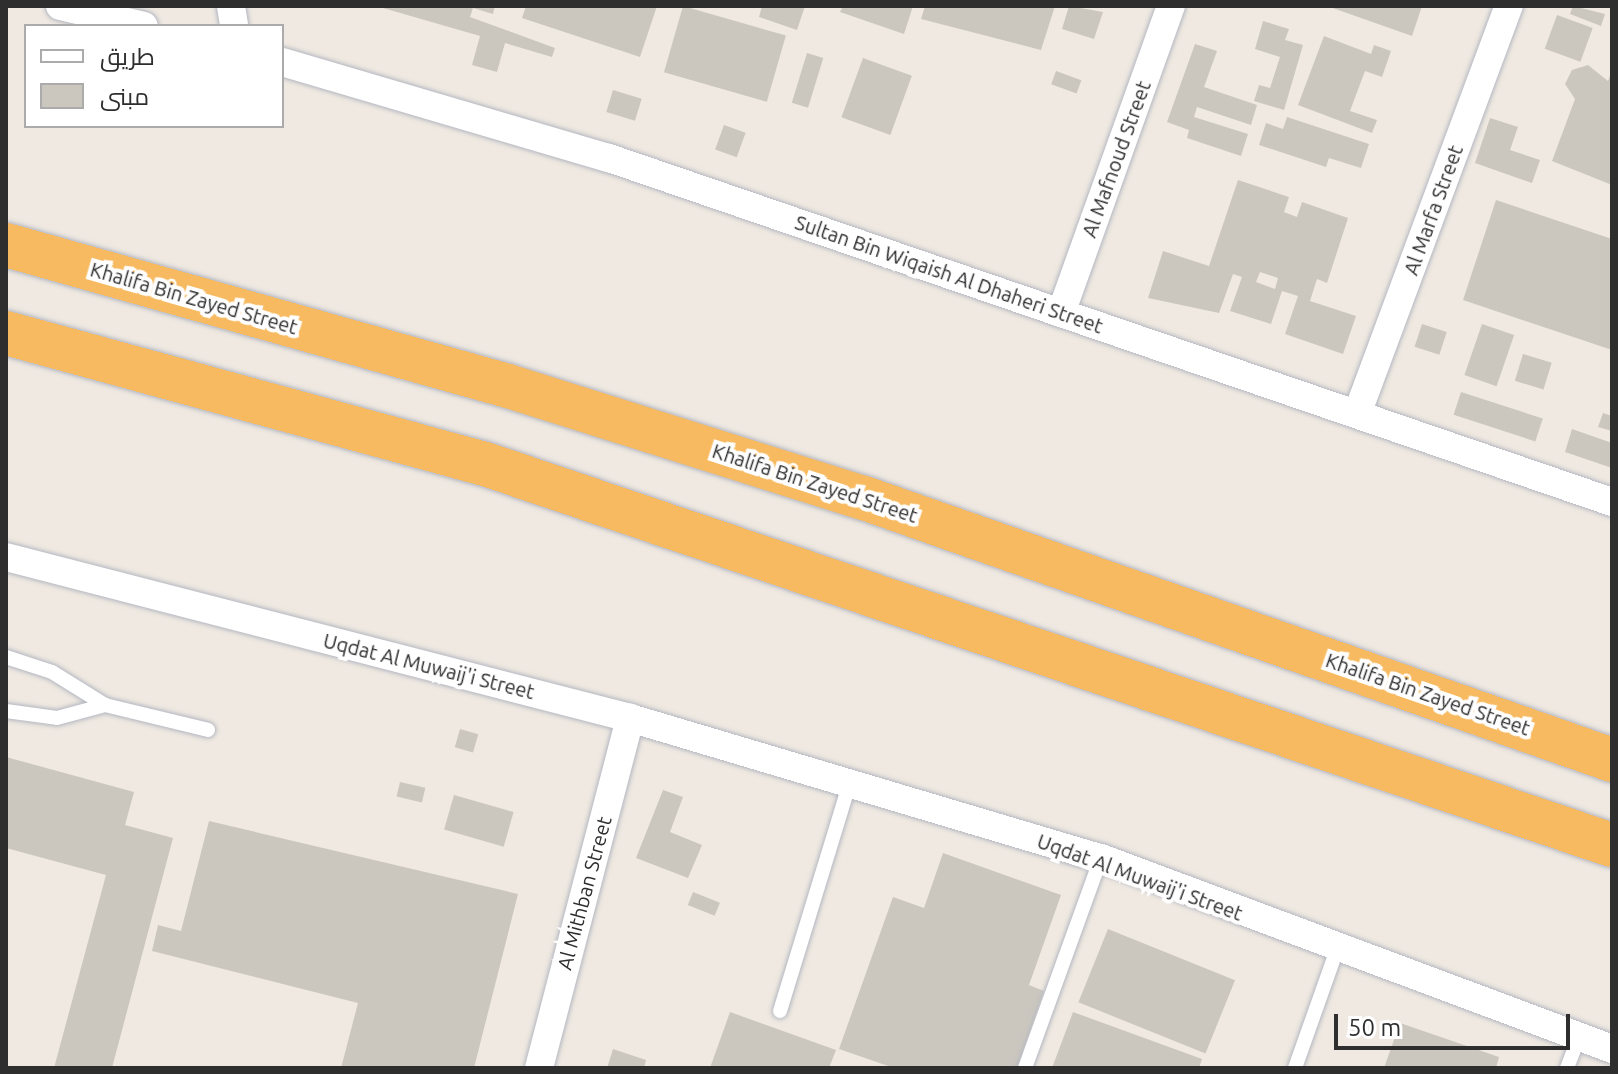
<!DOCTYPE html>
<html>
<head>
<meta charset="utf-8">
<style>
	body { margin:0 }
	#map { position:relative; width:1618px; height:1074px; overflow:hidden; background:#efe9e1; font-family:Ubuntu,Cairo,sans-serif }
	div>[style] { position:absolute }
	.building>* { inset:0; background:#cbc7bf; transform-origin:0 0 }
	.roads { filter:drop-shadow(0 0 2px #b4b7c1) drop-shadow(0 0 2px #b4b7c1) }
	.service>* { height:14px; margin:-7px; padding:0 7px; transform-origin:7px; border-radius:7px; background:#fff }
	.minor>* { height:28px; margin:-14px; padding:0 14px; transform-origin:14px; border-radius:14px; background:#fff }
	.trunk>* { height:44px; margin:-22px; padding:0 22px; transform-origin:22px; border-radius:22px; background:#f8ba60 }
	span { translate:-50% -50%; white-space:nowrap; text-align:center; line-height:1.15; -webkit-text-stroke:8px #fff; paint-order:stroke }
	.street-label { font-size:20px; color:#2e2e2e }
	.frame { position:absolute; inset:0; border:8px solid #2e2e2e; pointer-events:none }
	.legend { position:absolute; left:24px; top:24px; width:260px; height:104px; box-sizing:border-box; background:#fff; border:2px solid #ababab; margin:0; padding:10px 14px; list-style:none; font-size:24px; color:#2e2e2e }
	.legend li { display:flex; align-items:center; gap:16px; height:40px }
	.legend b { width:40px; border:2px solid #ababab }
	.scale { position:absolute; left:1334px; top:1014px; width:236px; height:36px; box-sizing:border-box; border:4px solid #2e2e2e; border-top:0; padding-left:10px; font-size:24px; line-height:28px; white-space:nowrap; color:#2e2e2e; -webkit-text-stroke:6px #fff; paint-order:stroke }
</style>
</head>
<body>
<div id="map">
	<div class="building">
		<div style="clip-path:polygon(376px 6px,495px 6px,493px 14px,473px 8px,470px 17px,555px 48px,552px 57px,505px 43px,497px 72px,472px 65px,480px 36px)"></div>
		<div style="clip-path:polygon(526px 6px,657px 6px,640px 57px,522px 18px)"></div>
		<div style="left:683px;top:6px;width:107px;height:69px;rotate:16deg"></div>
		<div style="clip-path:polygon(762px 6px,805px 6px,797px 30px,759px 17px)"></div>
		<div style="clip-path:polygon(843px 6px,913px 6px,904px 34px,840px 12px)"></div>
		<div style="clip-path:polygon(925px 6px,1055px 6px,1041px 50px,921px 19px)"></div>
		<div style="clip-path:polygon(1069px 6px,1103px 12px,1094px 39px,1062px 29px)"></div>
		<div style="clip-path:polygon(1327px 6px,1422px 6px,1412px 36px)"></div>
		<div style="clip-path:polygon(1573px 6px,1605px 14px,1601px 26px,1570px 14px)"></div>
		<div style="left:1557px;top:15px;width:38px;height:36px;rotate:20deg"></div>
		<div style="clip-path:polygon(1263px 21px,1289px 29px,1285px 40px,1303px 45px,1284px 110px,1254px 101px,1259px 85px,1270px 88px,1280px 57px,1255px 49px)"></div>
		<div style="clip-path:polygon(1324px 36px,1371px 54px,1374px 45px,1391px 51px,1382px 77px,1365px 71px,1350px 111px,1377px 120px,1372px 133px,1298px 105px)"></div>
		<div style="clip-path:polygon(1195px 44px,1217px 51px,1204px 87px,1257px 105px,1251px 125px,1197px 107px,1194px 117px,1248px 134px,1241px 156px,1187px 138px,1189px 130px,1167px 122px)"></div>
		<div style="left:807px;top:53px;width:17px;height:52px;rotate:17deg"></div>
		<div style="left:863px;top:58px;width:52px;height:63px;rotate:20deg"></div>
		<div style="clip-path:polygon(1588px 65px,1608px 81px,1612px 70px,1612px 185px,1552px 161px,1575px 99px,1565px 84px,1572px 70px)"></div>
		<div style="left:1056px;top:71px;width:27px;height:14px;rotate:20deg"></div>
		<div style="left:613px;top:90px;width:30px;height:23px;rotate:17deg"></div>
		<div style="clip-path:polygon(1287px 117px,1369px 144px,1361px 168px,1329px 158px,1326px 167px,1259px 145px,1266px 123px,1283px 129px)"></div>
		<div style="clip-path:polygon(1490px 118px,1518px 127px,1510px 150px,1540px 160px,1532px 183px,1475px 163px)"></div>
		<div style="left:724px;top:125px;width:23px;height:26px;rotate:20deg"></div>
		<div style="clip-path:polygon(evenodd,1238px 180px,1289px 197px,1284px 212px,1297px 217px,1302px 202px,1348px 218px,1327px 283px,1317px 279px,1310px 301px,1356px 316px,1343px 354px,1285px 334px,1298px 296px,1282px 291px,1271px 324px,1230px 311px,1242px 277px,1233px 274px,1219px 313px,1148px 298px,1163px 251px,1209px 266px,1238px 180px,1260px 272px,1278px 278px,1275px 289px,1256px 282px,1260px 272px)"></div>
		<div style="clip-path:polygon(1496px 200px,1612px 239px,1612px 350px,1463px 300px)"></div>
		<div style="left:1422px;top:324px;width:26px;height:24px;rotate:18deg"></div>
		<div style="left:1482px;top:324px;width:34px;height:54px;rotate:19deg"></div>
		<div style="left:1523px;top:354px;width:30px;height:28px;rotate:17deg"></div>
		<div style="left:1461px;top:392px;width:86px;height:24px;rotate:18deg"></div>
		<div style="clip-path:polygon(1603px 413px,1612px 416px,1612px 431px,1598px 427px)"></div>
		<div style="clip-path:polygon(1572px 429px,1612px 443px,1612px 468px,1565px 452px)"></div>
		<div style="left:460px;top:729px;width:19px;height:19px;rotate:16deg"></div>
		<div style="clip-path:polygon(6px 757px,134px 792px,125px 825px,173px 838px,112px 1068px,54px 1068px,106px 875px,6px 848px)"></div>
		<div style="left:400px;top:782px;width:26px;height:15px;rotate:13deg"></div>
		<div style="clip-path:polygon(663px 790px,683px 797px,670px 832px,702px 845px,688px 878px,636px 858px)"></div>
		<div style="left:454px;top:795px;width:62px;height:36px;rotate:16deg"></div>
		<div style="clip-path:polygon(209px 821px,518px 894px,474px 1068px,341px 1068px,358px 1003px,152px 951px,158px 925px,181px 931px)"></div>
		<div style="clip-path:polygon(943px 853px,1061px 895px,1029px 985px,1044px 991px,1017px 1068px,894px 1068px,839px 1049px,893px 897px,924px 908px)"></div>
		<div style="left:693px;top:892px;width:29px;height:14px;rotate:22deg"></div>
		<div style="left:1108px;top:929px;width:137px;height:79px;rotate:22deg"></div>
		<div style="clip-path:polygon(730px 1012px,836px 1050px,829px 1068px,710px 1068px)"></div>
		<div style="clip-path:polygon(1073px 1012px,1202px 1059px,1199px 1068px,1052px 1068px)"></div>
		<div style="clip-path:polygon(1400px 1023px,1499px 1057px,1496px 1068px,1384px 1068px)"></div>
		<div style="clip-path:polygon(613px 1049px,646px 1060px,644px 1068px,607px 1068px)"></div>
	</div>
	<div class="roads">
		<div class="service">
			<div style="left:6px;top:657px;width:48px;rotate:18.1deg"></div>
			<div style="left:52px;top:672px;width:62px;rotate:31.9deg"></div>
			<div style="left:105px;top:705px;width:106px;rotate:13.6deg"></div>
			<div style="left:6px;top:711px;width:51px;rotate:7.8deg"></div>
			<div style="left:57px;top:718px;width:50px;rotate:-15.2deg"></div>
			<div style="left:780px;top:1011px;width:239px;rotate:-73deg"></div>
			<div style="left:1025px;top:1068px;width:223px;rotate:-70.1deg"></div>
			<div style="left:1295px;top:1068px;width:123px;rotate:-70.5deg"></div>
			<div style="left:1567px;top:1068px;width:34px;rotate:-69deg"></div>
		</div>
		<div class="minor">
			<div style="left:60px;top:6px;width:86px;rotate:13.4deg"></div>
			<div style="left:231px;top:6px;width:20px;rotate:81deg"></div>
			<div style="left:282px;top:62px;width:341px;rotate:16.4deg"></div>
			<div style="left:609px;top:158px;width:1060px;rotate:18.93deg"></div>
			<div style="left:1061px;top:313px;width:326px;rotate:-70.3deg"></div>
			<div style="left:1357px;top:414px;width:435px;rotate:-69.6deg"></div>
			<div style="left:6px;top:557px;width:644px;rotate:14.47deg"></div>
			<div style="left:630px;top:718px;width:491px;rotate:16.6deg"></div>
			<div style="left:1101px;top:858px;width:546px;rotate:20.49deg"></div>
			<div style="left:539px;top:1068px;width:362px;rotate:-75.4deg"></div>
		</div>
		<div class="trunk">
			<div style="left:6px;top:245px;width:521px;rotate:15.69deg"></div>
			<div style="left:508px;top:386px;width:373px;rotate:17.5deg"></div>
			<div style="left:864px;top:498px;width:793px;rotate:19.3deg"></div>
			<div style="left:6px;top:333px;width:497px;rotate:15.3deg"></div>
			<div style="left:485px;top:464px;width:1190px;rotate:18.68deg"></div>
		</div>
	</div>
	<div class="street-label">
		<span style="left:1116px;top:159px;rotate:-70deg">Al Mafnoud Street</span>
		<span style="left:1433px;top:210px;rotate:-70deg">Al Marfa Street</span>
		<span style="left:949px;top:274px;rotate:19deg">Sultan Bin Wiqaish Al Dhaheri Street</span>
		<span style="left:194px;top:298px;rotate:16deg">Khalifa Bin Zayed Street</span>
		<span style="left:815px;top:483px;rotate:18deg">Khalifa Bin Zayed Street</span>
		<span style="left:429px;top:666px;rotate:14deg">Uqdat Al Muwaij'i Street</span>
		<span style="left:1428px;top:694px;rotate:19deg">Khalifa Bin Zayed Street</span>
		<span style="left:1140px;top:877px;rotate:20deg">Uqdat Al Muwaij'i Street</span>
		<span style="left:584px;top:893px;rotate:-75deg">Al Mithban Street</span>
	</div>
	<div class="frame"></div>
	<ul class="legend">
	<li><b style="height:10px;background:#fff"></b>طريق</li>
	<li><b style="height:22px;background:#cbc7bf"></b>مبنى</li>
	</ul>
	<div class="scale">50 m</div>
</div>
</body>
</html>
